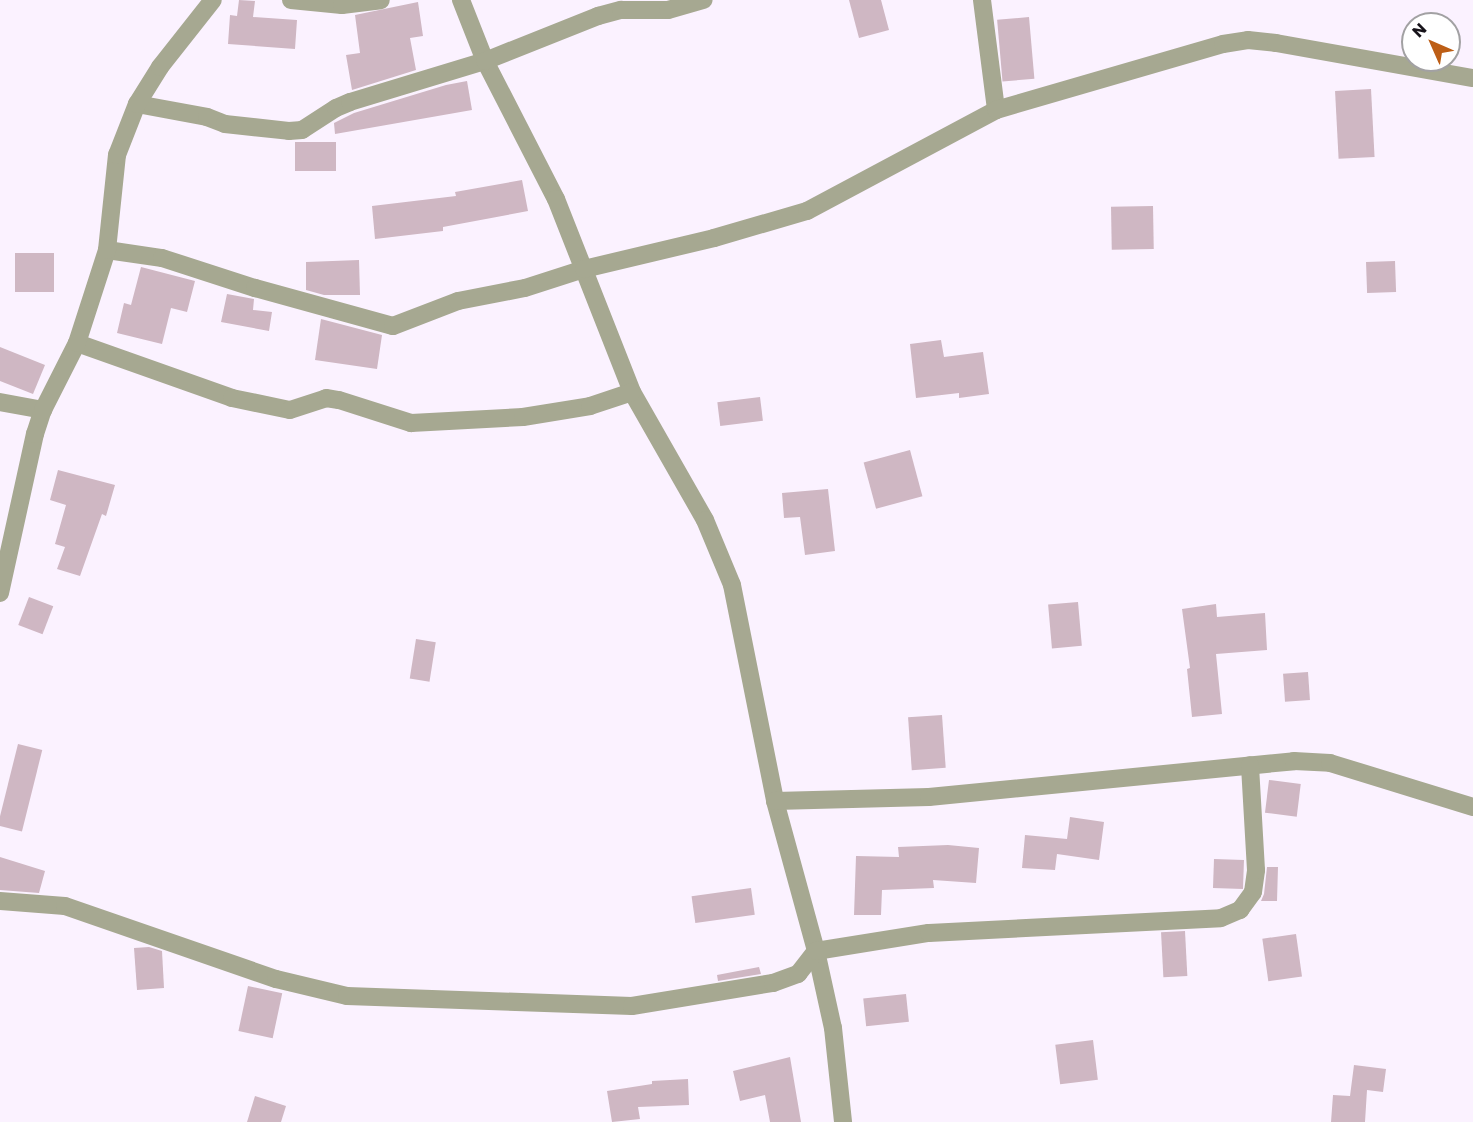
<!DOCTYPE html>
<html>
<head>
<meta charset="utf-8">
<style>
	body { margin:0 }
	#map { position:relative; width:1473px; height:1122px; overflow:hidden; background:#fbf2ff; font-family:Poppins,sans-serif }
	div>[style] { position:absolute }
	.building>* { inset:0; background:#cfb7c3; transform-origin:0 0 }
	.minor>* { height:18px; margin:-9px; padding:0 9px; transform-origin:9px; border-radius:9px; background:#a6a891 }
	span { translate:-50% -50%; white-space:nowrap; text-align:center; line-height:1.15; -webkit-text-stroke:6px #fff; paint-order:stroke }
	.north { position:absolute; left:1401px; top:12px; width:60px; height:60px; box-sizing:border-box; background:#fff; border:2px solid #a2a1a3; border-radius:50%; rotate:315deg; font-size:16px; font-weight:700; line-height:24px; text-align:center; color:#17131a }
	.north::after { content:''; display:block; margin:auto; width:21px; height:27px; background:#bd5e16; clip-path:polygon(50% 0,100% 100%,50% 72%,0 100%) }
</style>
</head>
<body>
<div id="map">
	<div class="building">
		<div style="clip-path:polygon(239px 0,255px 1px,253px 17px,297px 20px,295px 49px,228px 44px,230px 15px,237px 16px)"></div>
		<div style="clip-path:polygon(849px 0,881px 0,889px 30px,859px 38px)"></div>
		<div style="clip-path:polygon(418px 2px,423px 36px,410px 38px,416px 70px,352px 90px,346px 55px,360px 53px,355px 15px)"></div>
		<div style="left:1029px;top:17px;width:62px;height:32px;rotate:85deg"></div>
		<div style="clip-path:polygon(467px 81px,472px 110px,335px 134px,334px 123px,354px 113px,446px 85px)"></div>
		<div style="left:1371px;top:89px;width:68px;height:36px;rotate:87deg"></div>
		<div style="left:295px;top:142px;width:41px;height:29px"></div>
		<div style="clip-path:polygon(522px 180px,528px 211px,443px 227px,443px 231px,375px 239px,372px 206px,456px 196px,455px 192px)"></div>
		<div style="left:1153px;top:206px;width:43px;height:42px;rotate:89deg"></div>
		<div style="left:15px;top:253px;width:39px;height:39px"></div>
		<div style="clip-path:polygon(359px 260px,360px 295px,324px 295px,306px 290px,306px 262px)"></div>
		<div style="left:1395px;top:261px;width:31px;height:29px;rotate:88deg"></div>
		<div style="clip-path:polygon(141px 267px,195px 281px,187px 312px,171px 308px,162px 344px,117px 333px,124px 303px,131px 305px)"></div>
		<div style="clip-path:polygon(227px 294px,254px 299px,253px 310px,272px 312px,269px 331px,221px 322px)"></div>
		<div style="clip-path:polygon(321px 319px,382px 335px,377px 369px,315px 360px)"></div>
		<div style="clip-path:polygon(941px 340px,944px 357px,983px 352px,989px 394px,959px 398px,959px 393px,916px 398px,910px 344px)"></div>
		<div style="clip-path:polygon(0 347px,45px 365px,33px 394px,0 381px)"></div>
		<div style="left:760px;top:397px;width:24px;height:43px;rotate:83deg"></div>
		<div style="left:910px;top:450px;width:48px;height:48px;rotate:75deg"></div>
		<div style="clip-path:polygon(58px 470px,115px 485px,106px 516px,102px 514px,80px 576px,57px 569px,65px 547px,55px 544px,66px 505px,50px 500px)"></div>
		<div style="clip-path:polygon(828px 489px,835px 551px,805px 555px,800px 517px,784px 518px,782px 493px)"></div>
		<div style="left:29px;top:597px;width:26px;height:30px;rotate:21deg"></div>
		<div style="left:1078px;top:602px;width:44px;height:30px;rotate:85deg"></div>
		<div style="clip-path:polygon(1216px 604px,1217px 617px,1265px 613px,1267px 650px,1216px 654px,1222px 714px,1192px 717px,1187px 669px,1190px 668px,1182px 609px)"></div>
		<div style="left:416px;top:639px;width:20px;height:40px;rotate:9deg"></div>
		<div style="left:1308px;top:672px;width:28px;height:25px;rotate:86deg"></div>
		<div style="left:942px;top:715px;width:53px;height:34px;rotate:86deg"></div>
		<div style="left:18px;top:744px;width:25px;height:84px;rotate:14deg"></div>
		<div style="left:1269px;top:780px;width:32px;height:33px;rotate:7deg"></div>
		<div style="clip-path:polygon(1070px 817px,1104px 822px,1099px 860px,1057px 854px,1055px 870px,1022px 868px,1025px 835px,1067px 839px)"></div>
		<div style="clip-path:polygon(948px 845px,979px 848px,976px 883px,933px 880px,934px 888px,882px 890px,881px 915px,854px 915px,856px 856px,899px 857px,898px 847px)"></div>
		<div style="clip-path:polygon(0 857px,45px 871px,39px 893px,0 890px)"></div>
		<div style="left:1214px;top:859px;width:30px;height:29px;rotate:2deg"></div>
		<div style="clip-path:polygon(1267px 867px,1278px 867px,1277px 901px,1261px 901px,1264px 894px)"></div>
		<div style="left:751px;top:888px;width:27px;height:60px;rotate:82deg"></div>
		<div style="left:1185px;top:931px;width:45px;height:24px;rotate:87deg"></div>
		<div style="left:1296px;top:934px;width:43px;height:34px;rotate:82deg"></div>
		<div style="clip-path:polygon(149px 947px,162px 951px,164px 988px,137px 990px,134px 948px)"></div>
		<div style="clip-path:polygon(759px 967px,761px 974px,718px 981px,717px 975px)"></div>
		<div style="left:248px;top:986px;width:35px;height:46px;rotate:12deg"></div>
		<div style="left:906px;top:994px;width:28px;height:43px;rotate:84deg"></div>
		<div style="left:1093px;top:1040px;width:40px;height:38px;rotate:83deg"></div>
		<div style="clip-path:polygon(790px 1057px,801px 1122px,770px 1122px,765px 1095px,740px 1101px,733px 1071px)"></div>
		<div style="clip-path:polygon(1354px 1065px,1386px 1069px,1383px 1092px,1367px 1090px,1365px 1122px,1331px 1122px,1333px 1095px,1350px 1096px)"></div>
		<div style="clip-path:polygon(688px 1079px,689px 1105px,638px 1107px,640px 1119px,612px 1122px,607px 1091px,652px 1084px,652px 1081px)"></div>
		<div style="clip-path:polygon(255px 1096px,286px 1106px,281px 1122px,247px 1122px)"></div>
	</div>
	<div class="minor">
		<div style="left:291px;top:0;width:51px;rotate:5.6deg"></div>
		<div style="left:342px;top:5px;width:39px;rotate:-7deg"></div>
		<div style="left:461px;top:0;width:66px;rotate:68.5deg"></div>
		<div style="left:485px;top:61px;width:155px;rotate:62.8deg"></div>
		<div style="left:556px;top:199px;width:207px;rotate:68.5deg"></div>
		<div style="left:632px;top:392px;width:147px;rotate:60.3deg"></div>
		<div style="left:705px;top:520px;width:70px;rotate:67.4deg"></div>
		<div style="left:732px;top:585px;width:220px;rotate:78.7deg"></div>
		<div style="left:775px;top:801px;width:156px;rotate:74.7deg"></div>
		<div style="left:816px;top:951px;width:79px;rotate:77.6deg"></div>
		<div style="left:833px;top:1028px;width:95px;rotate:83.9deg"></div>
		<div style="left:982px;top:0;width:111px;rotate:82.7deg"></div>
		<div style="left:137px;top:104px;width:71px;rotate:10.5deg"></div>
		<div style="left:207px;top:117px;width:19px;rotate:21deg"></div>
		<div style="left:225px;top:124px;width:64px;rotate:6.2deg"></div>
		<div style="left:289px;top:131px;width:13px;rotate:-4deg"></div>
		<div style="left:302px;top:130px;width:40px;rotate:-32.9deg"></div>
		<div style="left:336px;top:108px;width:15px;rotate:-23deg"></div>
		<div style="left:350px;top:102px;width:141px;rotate:-16.9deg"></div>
		<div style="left:485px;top:61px;width:122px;rotate:-21.7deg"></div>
		<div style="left:598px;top:16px;width:24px;rotate:-15deg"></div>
		<div style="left:621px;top:10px;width:47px"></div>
		<div style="left:668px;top:10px;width:37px;rotate:-16deg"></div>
		<div style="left:107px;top:250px;width:56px;rotate:8.3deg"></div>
		<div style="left:162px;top:258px;width:98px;rotate:17.9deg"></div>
		<div style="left:255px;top:288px;width:143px;rotate:15.4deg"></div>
		<div style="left:393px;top:326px;width:70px;rotate:-21deg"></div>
		<div style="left:458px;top:301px;width:68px;rotate:-11deg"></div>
		<div style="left:525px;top:288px;width:62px;rotate:-17.9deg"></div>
		<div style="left:584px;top:269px;width:134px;rotate:-13.4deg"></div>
		<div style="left:714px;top:238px;width:97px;rotate:-16.2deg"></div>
		<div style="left:807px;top:211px;width:214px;rotate:-28.1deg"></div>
		<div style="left:996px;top:110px;width:236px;rotate:-16.2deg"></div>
		<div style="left:1223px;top:44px;width:25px;rotate:-9deg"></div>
		<div style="left:1248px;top:40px;width:28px;rotate:6deg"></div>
		<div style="left:1276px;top:43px;width:200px;rotate:10.1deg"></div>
		<div style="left:77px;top:343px;width:164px;rotate:19.5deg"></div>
		<div style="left:232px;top:398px;width:59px;rotate:11.7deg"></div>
		<div style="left:290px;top:410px;width:38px;rotate:-18deg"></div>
		<div style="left:326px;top:398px;width:13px;rotate:9deg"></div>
		<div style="left:339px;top:400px;width:76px;rotate:17.7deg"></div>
		<div style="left:411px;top:423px;width:112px;rotate:-3.1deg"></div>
		<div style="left:523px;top:417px;width:68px;rotate:-9.3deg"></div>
		<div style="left:590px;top:406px;width:44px;rotate:-18.4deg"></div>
		<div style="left:0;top:402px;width:44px;rotate:10.5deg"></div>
		<div style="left:0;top:593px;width:163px;rotate:-77.6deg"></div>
		<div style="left:35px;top:434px;width:25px;rotate:-72deg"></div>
		<div style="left:43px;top:410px;width:75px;rotate:-63.1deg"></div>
		<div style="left:77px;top:343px;width:98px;rotate:-72.1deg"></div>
		<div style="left:107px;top:250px;width:96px;rotate:-84deg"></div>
		<div style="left:117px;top:155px;width:55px;rotate:-68.6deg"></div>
		<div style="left:137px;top:104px;width:44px;rotate:-58.1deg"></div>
		<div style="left:160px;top:67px;width:85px;rotate:-51.7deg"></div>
		<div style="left:775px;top:801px;width:154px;rotate:-1.5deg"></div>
		<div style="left:929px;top:797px;width:367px;rotate:-5.6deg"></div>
		<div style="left:1294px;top:761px;width:36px;rotate:3deg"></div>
		<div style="left:1330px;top:763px;width:150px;rotate:17.1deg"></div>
		<div style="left:0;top:901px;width:65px;rotate:4.4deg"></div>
		<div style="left:65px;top:906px;width:223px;rotate:19.1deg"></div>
		<div style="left:276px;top:979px;width:73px;rotate:13.5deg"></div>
		<div style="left:347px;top:996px;width:285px;rotate:2deg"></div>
		<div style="left:632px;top:1006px;width:143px;rotate:-9.3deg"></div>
		<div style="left:773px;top:983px;width:27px;rotate:-20deg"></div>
		<div style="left:798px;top:974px;width:29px;rotate:-52deg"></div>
		<div style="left:816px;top:951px;width:114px;rotate:-9.1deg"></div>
		<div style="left:929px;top:933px;width:292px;rotate:-2.9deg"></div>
		<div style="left:1221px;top:918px;width:21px;rotate:-23deg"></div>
		<div style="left:1240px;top:910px;width:22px;rotate:-54deg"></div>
		<div style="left:1253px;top:892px;width:22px;rotate:-82deg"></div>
		<div style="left:1256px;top:870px;width:105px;rotate:-93.3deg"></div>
	</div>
	<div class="north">N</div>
</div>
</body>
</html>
